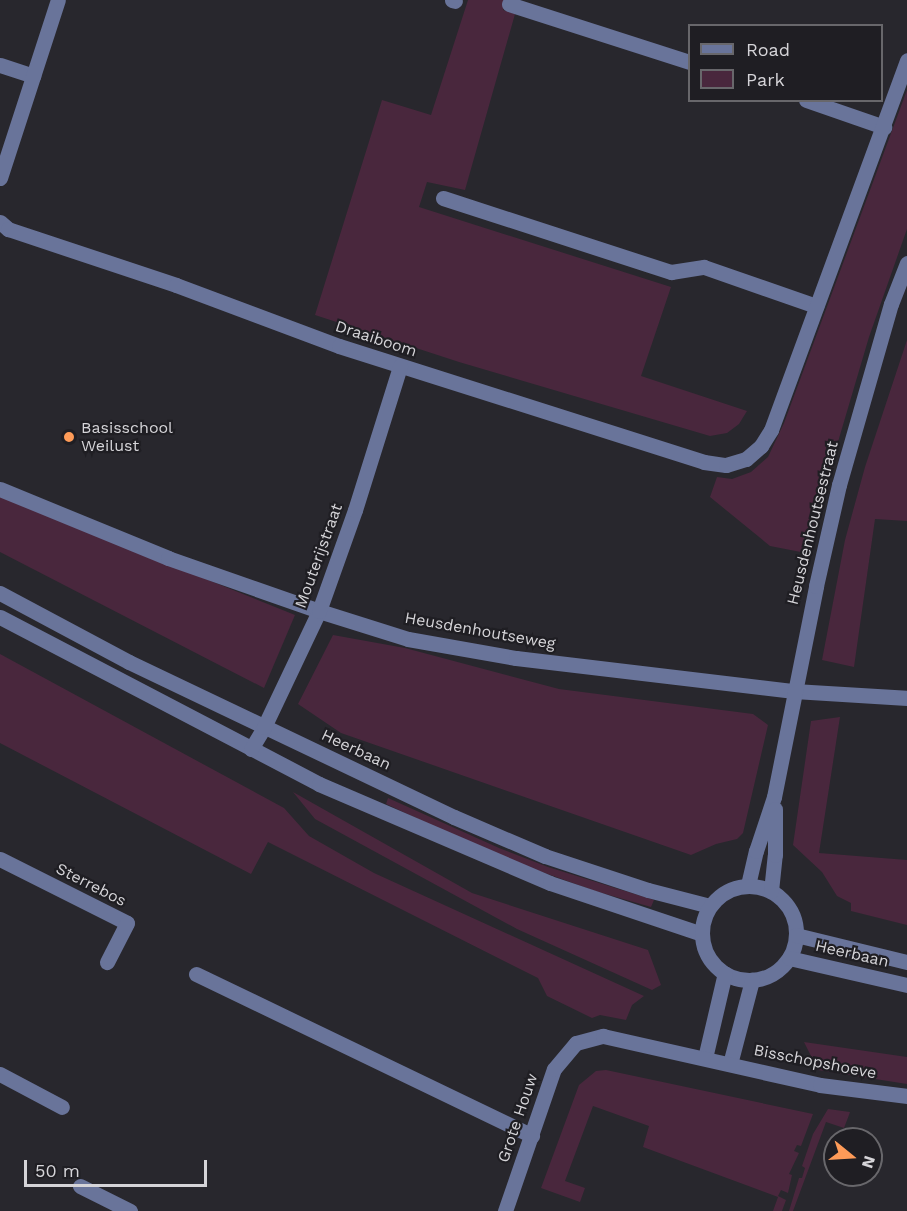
<!DOCTYPE html>
<html>
<head>
<meta charset="utf-8">
<style>
	body { margin:0 }
	#map { position:relative; width:907px; height:1211px; overflow:hidden; background:#28272d; font-family:"Work Sans",sans-serif }
	div>[style] { position:absolute }
	.green>* { inset:0; background:#49273d }
	.minor>* { height:15px; margin:-7.5px; padding:0 7.5px; transform-origin:7.5px; border-radius:7.5px; background:#69749a }
	.minor>.ring { margin:-7.5px; padding:0; box-sizing:content-box; background:none; border:15px solid #69749a; border-radius:50% }
	.dots>* { width:16px; height:16px; translate:-50% -50%; box-sizing:border-box; border:3px solid #1f1e23; border-radius:50% }
	span { translate:-50% -50%; white-space:nowrap; text-align:center; line-height:1.15; -webkit-text-stroke:4.5px #1f1e23; paint-order:stroke }
	.street-label { font-size:16px; color:#d5d4d8 }
	.poi-label { font-size:16px; color:#d5d4d8 }
	.left { translate:0 -50%; text-align:left }
	.legend { position:absolute; left:688px; top:24px; width:195px; height:78px; box-sizing:border-box; background:#1f1e23; border:2px solid #68676b; margin:0; padding:8px 10px; list-style:none; font-size:18px; color:#d5d4d8 }
	.legend li { display:flex; align-items:center; gap:12px; height:30px }
	.legend b { width:30px; border:2px solid #68676b }
	.north { position:absolute; left:823px; top:1127px; width:60px; height:60px; box-sizing:border-box; background:#1f1e23; border:2px solid #68676b; border-radius:50%; rotate:108deg; font-size:16px; font-weight:700; line-height:24px; text-align:center; color:#d5d4d8 }
	.north::after { content:''; display:block; margin:auto; width:21px; height:27px; background:#fe9b58; clip-path:polygon(50% 0,100% 100%,50% 72%,0 100%) }
	.scale { position:absolute; left:24px; top:1160px; width:183px; height:27px; box-sizing:border-box; border:3px solid #d5d4d8; border-top:0; padding-left:8px; font-size:18px; line-height:21px; white-space:nowrap; color:#d5d4d8; -webkit-text-stroke:4px #1f1e23; paint-order:stroke }
</style>
</head>
<body>
<div id="map">
	<div class="green">
		<div style="clip-path:polygon(468px 0,506px 0,503px 10px,515px 14px,465px 190px,427px 182px,419px 207px,671px 287px,641px 376px,747px 411px,739px 424px,727px 433px,710px 436px,459px 362px,315px 315px,382px 100px,431px 115px)"></div>
		<div style="clip-path:polygon(907px 90px,907px 229px,869px 337px,835px 452px,811px 554px,770px 546px,710px 497px,717px 477px,732px 479px,751px 472px,768px 457px,784px 423px)"></div>
		<div style="clip-path:polygon(907px 340px,907px 521px,875px 519px,854px 667px,822px 660px,845px 540px,865px 467px)"></div>
		<div style="clip-path:polygon(0 496px,295px 615px,264px 688px,0 552px)"></div>
		<div style="clip-path:polygon(333px 635px,405px 648px,559px 689px,753px 714px,768px 725px,743px 833px,737px 839px,716px 844px,691px 855px,341px 733px,298px 704px)"></div>
		<div style="clip-path:polygon(0 654px,284px 808px,309px 836px,374px 873px,644px 996px,632px 1005px,626px 1020px,600px 1015px,592px 1018px,547px 996px,538px 978px,268px 842px,251px 874px,0 743px)"></div>
		<div style="clip-path:polygon(840px 717px,819px 853px,907px 860px,907px 925px,851px 911px,851px 903px,837px 896px,822px 872px,793px 845px,811px 721px)"></div>
		<div style="clip-path:polygon(293px 792px,472px 893px,648px 950px,661px 985px,652px 990px,517px 929px,315px 819px)"></div>
		<div style="clip-path:polygon(388px 798px,499px 848px,548px 867px,654px 900px,651px 907px,595px 891px,495px 855px,386px 804px)"></div>
		<div style="clip-path:polygon(804px 1042px,907px 1057px,907px 1084px,818px 1070px)"></div>
		<div style="clip-path:polygon(606px 1070px,813px 1114px,801px 1146px,797px 1145px,794px 1151px,799px 1153px,789px 1174px,792px 1175px,788px 1193px,781px 1190px,778px 1196px,786px 1200px,782px 1211px,773px 1211px,778px 1197px,643px 1147px,649px 1126px,593px 1106px,565px 1181px,585px 1188px,580px 1202px,541px 1188px,579px 1085px,596px 1071px)"></div>
		<div style="clip-path:polygon(828px 1109px,850px 1112px,849px 1115px,844px 1128px,826px 1122px,793px 1211px,789px 1211px,799px 1178px,802px 1178px,805px 1168px,802px 1166px,813px 1134px)"></div>
	</div>
	<div class="minor">
		<div style="left:452px;top:0;width:3px;rotate:18deg"></div>
		<div style="left:509px;top:4px;width:190px;rotate:17.8deg"></div>
		<div style="left:0;top:65px;width:35px;rotate:18deg"></div>
		<div style="left:806px;top:100px;width:83px;rotate:19.1deg"></div>
		<div style="left:0;top:178px;width:187px;rotate:-72deg"></div>
		<div style="left:443px;top:198px;width:240px;rotate:18deg"></div>
		<div style="left:671px;top:272px;width:33px;rotate:-9deg"></div>
		<div style="left:704px;top:267px;width:119px;rotate:19.2deg"></div>
		<div style="left:0;top:222px;width:11px;rotate:41deg"></div>
		<div style="left:8px;top:229px;width:177px;rotate:18.4deg"></div>
		<div style="left:176px;top:285px;width:174px;rotate:20.5deg"></div>
		<div style="left:339px;top:346px;width:383px;rotate:17.6deg"></div>
		<div style="left:704px;top:462px;width:22px;rotate:8deg"></div>
		<div style="left:726px;top:465px;width:21px;rotate:-17deg"></div>
		<div style="left:746px;top:459px;width:20px;rotate:-41deg"></div>
		<div style="left:761px;top:446px;width:19px;rotate:-58deg"></div>
		<div style="left:771px;top:430px;width:394px;rotate:-69.8deg"></div>
		<div style="left:0;top:489px;width:182px;rotate:22.3deg"></div>
		<div style="left:168px;top:558px;width:160px;rotate:19.3deg"></div>
		<div style="left:319px;top:611px;width:93px;rotate:17.5deg"></div>
		<div style="left:408px;top:639px;width:110px;rotate:10deg"></div>
		<div style="left:516px;top:658px;width:280px;rotate:6.8deg"></div>
		<div style="left:794px;top:691px;width:113px;rotate:3.5deg"></div>
		<div style="left:0;top:593px;width:146px;rotate:28.1deg"></div>
		<div style="left:129px;top:662px;width:360px;rotate:25.5deg"></div>
		<div style="left:454px;top:817px;width:99px;rotate:23.2deg"></div>
		<div style="left:545px;top:856px;width:108px;rotate:18.3deg"></div>
		<div style="left:648px;top:890px;width:64px;rotate:14.5deg"></div>
		<div style="left:0;top:617px;width:360px;rotate:27.6deg"></div>
		<div style="left:319px;top:784px;width:251px;rotate:23.2deg"></div>
		<div style="left:550px;top:883px;width:160px;rotate:18.5deg"></div>
		<div style="left:251px;top:749px;width:26px;rotate:-59deg"></div>
		<div style="left:264px;top:727px;width:128px;rotate:-64.6deg"></div>
		<div style="left:319px;top:611px;width:107px;rotate:-70.4deg"></div>
		<div style="left:355px;top:510px;width:151px;rotate:-72.6deg"></div>
		<div style="left:0;top:859px;width:142px;rotate:26.7deg"></div>
		<div style="left:127px;top:923px;width:44px;rotate:117.1deg"></div>
		<div style="left:748px;top:885px;width:35px;rotate:-77deg"></div>
		<div style="left:756px;top:851px;width:57px;rotate:-71.6deg"></div>
		<div style="left:774px;top:797px;width:215px;rotate:-78.7deg"></div>
		<div style="left:816px;top:586px;width:104px;rotate:-77.2deg"></div>
		<div style="left:839px;top:485px;width:188px;rotate:-74deg"></div>
		<div style="left:891px;top:304px;width:44px;rotate:-68.7deg"></div>
		<div class="ring" style="left:702px;top:886px;width:79px;height:79px"></div>
		<div style="left:771px;top:891px;width:36px;rotate:-84deg"></div>
		<div style="left:775px;top:855px;width:46px;rotate:-90deg"></div>
		<div style="left:796px;top:935px;width:114px;rotate:13.7deg"></div>
		<div style="left:789px;top:958px;width:121px;rotate:12.9deg"></div>
		<div style="left:196px;top:974px;width:373px;rotate:25.7deg"></div>
		<div style="left:705px;top:1058px;width:87px;rotate:-76.8deg"></div>
		<div style="left:730px;top:1064px;width:87px;rotate:-75.3deg"></div>
		<div style="left:0;top:1074px;width:70px;rotate:28deg"></div>
		<div style="left:80px;top:1186px;width:56px;rotate:26.6deg"></div>
		<div style="left:505px;top:1211px;width:150px;rotate:-71deg"></div>
		<div style="left:554px;top:1069px;width:34px;rotate:-50deg"></div>
		<div style="left:576px;top:1043px;width:28px;rotate:-15deg"></div>
		<div style="left:603px;top:1036px;width:222px;rotate:12.7deg"></div>
		<div style="left:820px;top:1085px;width:88px;rotate:7.2deg"></div>
	</div>
	<div class="dots">
		<div style="left:69px;top:437px;background:#fe9b58"></div>
	</div>
	<div class="street-label">
		<span style="left:376px;top:339px;rotate:18deg">Draaiboom</span>
		<span style="left:813px;top:523px;rotate:-76deg">Heusdenhoutsestraat</span>
		<span style="left:319px;top:556px;rotate:-70deg">Mouterijstraat</span>
		<span style="left:480px;top:631px;rotate:10deg">Heusdenhoutseweg</span>
		<span style="left:356px;top:750px;rotate:25deg">Heerbaan</span>
		<span style="left:91px;top:885px;rotate:27deg">Sterrebos</span>
		<span style="left:852px;top:954px;rotate:13deg">Heerbaan</span>
		<span style="left:815px;top:1062px;rotate:11deg">Bisschopshoeve</span>
		<span style="left:518px;top:1118px;rotate:-71deg">Grote Houw</span>
	</div>
	<div class="poi-label">
		<span class="left" style="left:81px;top:437px">Basisschool<br>Weilust</span>
	</div>
	<ul class="legend">
	<li><b style="height:8px;background:#69749a"></b>Road</li>
	<li><b style="height:16px;background:#49273d"></b>Park</li>
	</ul>
	<div class="north">N</div>
	<div class="scale">50 m</div>
</div>
</body>
</html>
